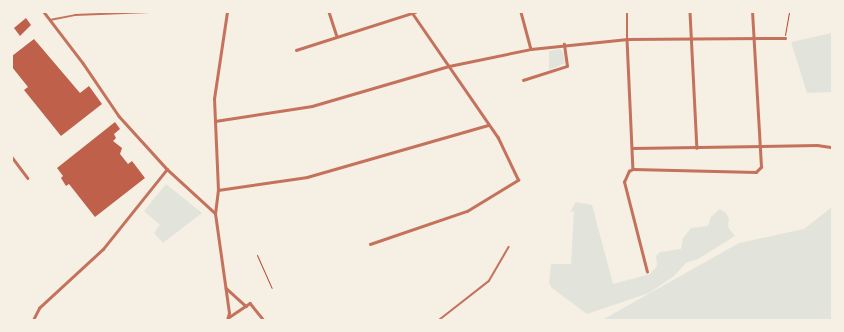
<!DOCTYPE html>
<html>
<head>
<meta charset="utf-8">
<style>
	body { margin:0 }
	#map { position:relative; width:844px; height:332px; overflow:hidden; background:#f6efe4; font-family:"Times New Roman",serif }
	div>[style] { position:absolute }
	.green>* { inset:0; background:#e2e4dc }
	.building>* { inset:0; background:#bf614a }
	.path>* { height:1px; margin:-0.5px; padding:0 0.5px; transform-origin:0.5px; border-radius:0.5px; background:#b5482f }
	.service>* { height:1.5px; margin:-0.75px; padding:0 0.75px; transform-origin:0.75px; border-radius:0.75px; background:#c5725c }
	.minor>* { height:2.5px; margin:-1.25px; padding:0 1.25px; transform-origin:1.25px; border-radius:1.25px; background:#c5725c }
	span { translate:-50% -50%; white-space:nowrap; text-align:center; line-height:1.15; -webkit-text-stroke:3px #f6efe4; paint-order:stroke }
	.frame { position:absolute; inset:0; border:13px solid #f6efe4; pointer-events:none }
</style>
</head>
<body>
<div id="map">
	<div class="green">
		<div style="clip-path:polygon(832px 33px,832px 92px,807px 93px,791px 42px)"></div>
		<div style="clip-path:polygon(560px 49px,563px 52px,565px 63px,549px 70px,549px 51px)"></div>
		<div style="clip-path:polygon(166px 184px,202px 213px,163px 243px,154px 233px,160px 225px,144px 211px)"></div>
		<div style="clip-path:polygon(576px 202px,592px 205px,613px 284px,650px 274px,657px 266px,656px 256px,660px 252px,681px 249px,683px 238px,691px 228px,708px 226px,711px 217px,720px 209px,726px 213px,729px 219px,728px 227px,735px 236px,698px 259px,686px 263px,674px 276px,649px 293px,587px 314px,552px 288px,549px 283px,551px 264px,571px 264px,574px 211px,570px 212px)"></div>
		<div style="clip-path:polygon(832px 207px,832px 320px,602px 320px,739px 243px,804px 229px)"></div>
	</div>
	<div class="building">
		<div style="clip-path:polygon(26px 18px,31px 25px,20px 36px,14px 28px)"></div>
		<div style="clip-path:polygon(34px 39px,80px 93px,89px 86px,102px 104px,61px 136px,24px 90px,28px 87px,12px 67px,12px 56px)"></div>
		<div style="clip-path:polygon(115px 122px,120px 129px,114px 134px,116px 138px,113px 141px,122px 148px,120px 154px,128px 164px,132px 161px,145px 178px,95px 217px,69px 184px,66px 186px,61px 178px,63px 176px,57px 168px)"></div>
	</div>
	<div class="path">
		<div style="left:785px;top:35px;width:23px;rotate:-80deg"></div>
		<div style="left:257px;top:255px;width:36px;rotate:66deg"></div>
	</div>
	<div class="service">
		<div style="left:50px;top:20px;width:25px;rotate:-11deg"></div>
		<div style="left:75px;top:15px;width:75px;rotate:-2.3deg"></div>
		<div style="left:627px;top:39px;width:27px;rotate:-90deg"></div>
		<div style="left:439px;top:320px;width:63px;rotate:-38deg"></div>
		<div style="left:489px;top:281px;width:39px;rotate:-60deg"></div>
	</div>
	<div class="minor">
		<div style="left:44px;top:12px;width:64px;rotate:52.6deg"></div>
		<div style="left:83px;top:63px;width:64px;rotate:55.8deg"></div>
		<div style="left:119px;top:116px;width:72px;rotate:47.8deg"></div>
		<div style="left:167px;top:169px;width:65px;rotate:42.5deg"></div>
		<div style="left:329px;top:12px;width:26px;rotate:72deg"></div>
		<div style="left:521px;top:12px;width:38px;rotate:75deg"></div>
		<div style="left:690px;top:12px;width:136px;rotate:87.1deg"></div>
		<div style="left:627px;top:39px;width:130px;rotate:87.4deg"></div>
		<div style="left:296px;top:50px;width:125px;rotate:-17.7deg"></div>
		<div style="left:523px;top:80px;width:46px;rotate:-17.7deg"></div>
		<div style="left:567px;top:66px;width:22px;rotate:-98deg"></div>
		<div style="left:215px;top:121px;width:98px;rotate:-8.8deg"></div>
		<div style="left:312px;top:106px;width:143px;rotate:-16.3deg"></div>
		<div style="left:449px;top:66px;width:84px;rotate:-11.7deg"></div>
		<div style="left:531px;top:49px;width:97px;rotate:-5.9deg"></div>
		<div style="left:627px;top:39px;width:158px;rotate:-0.4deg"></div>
		<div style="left:632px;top:148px;width:185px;rotate:-0.9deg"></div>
		<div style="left:817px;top:145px;width:15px;rotate:8deg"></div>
		<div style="left:12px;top:157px;width:26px;rotate:53deg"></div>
		<div style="left:218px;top:190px;width:90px;rotate:-8.3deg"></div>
		<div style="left:307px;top:177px;width:188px;rotate:-16deg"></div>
		<div style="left:370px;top:244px;width:102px;rotate:-18.8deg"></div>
		<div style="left:467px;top:211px;width:60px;rotate:-31.3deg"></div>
		<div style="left:518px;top:180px;width:47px;rotate:-115.5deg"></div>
		<div style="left:498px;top:138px;width:153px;rotate:-124.6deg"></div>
		<div style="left:647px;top:272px;width:93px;rotate:-104.3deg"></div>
		<div style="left:624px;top:182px;width:12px;rotate:-66deg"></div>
		<div style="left:629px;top:171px;width:4px;rotate:-27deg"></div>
		<div style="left:633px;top:169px;width:123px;rotate:1.4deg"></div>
		<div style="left:756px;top:172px;width:7px;rotate:-45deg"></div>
		<div style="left:761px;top:167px;width:155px;rotate:-93.3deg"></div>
		<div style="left:226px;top:288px;width:27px;rotate:42deg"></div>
		<div style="left:229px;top:317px;width:25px;rotate:-34deg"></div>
		<div style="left:250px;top:303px;width:22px;rotate:51deg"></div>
		<div style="left:33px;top:320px;width:13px;rotate:-63deg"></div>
		<div style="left:39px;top:308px;width:87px;rotate:-42.7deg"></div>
		<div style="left:103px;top:249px;width:102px;rotate:-51.3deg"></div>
		<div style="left:227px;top:320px;width:7px;rotate:-74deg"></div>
		<div style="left:229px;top:313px;width:100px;rotate:-98deg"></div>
		<div style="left:215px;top:214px;width:24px;rotate:-83deg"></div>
		<div style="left:218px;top:190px;width:91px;rotate:-92.5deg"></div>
		<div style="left:214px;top:99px;width:88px;rotate:-81.5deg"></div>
	</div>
	<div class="frame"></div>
</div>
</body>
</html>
